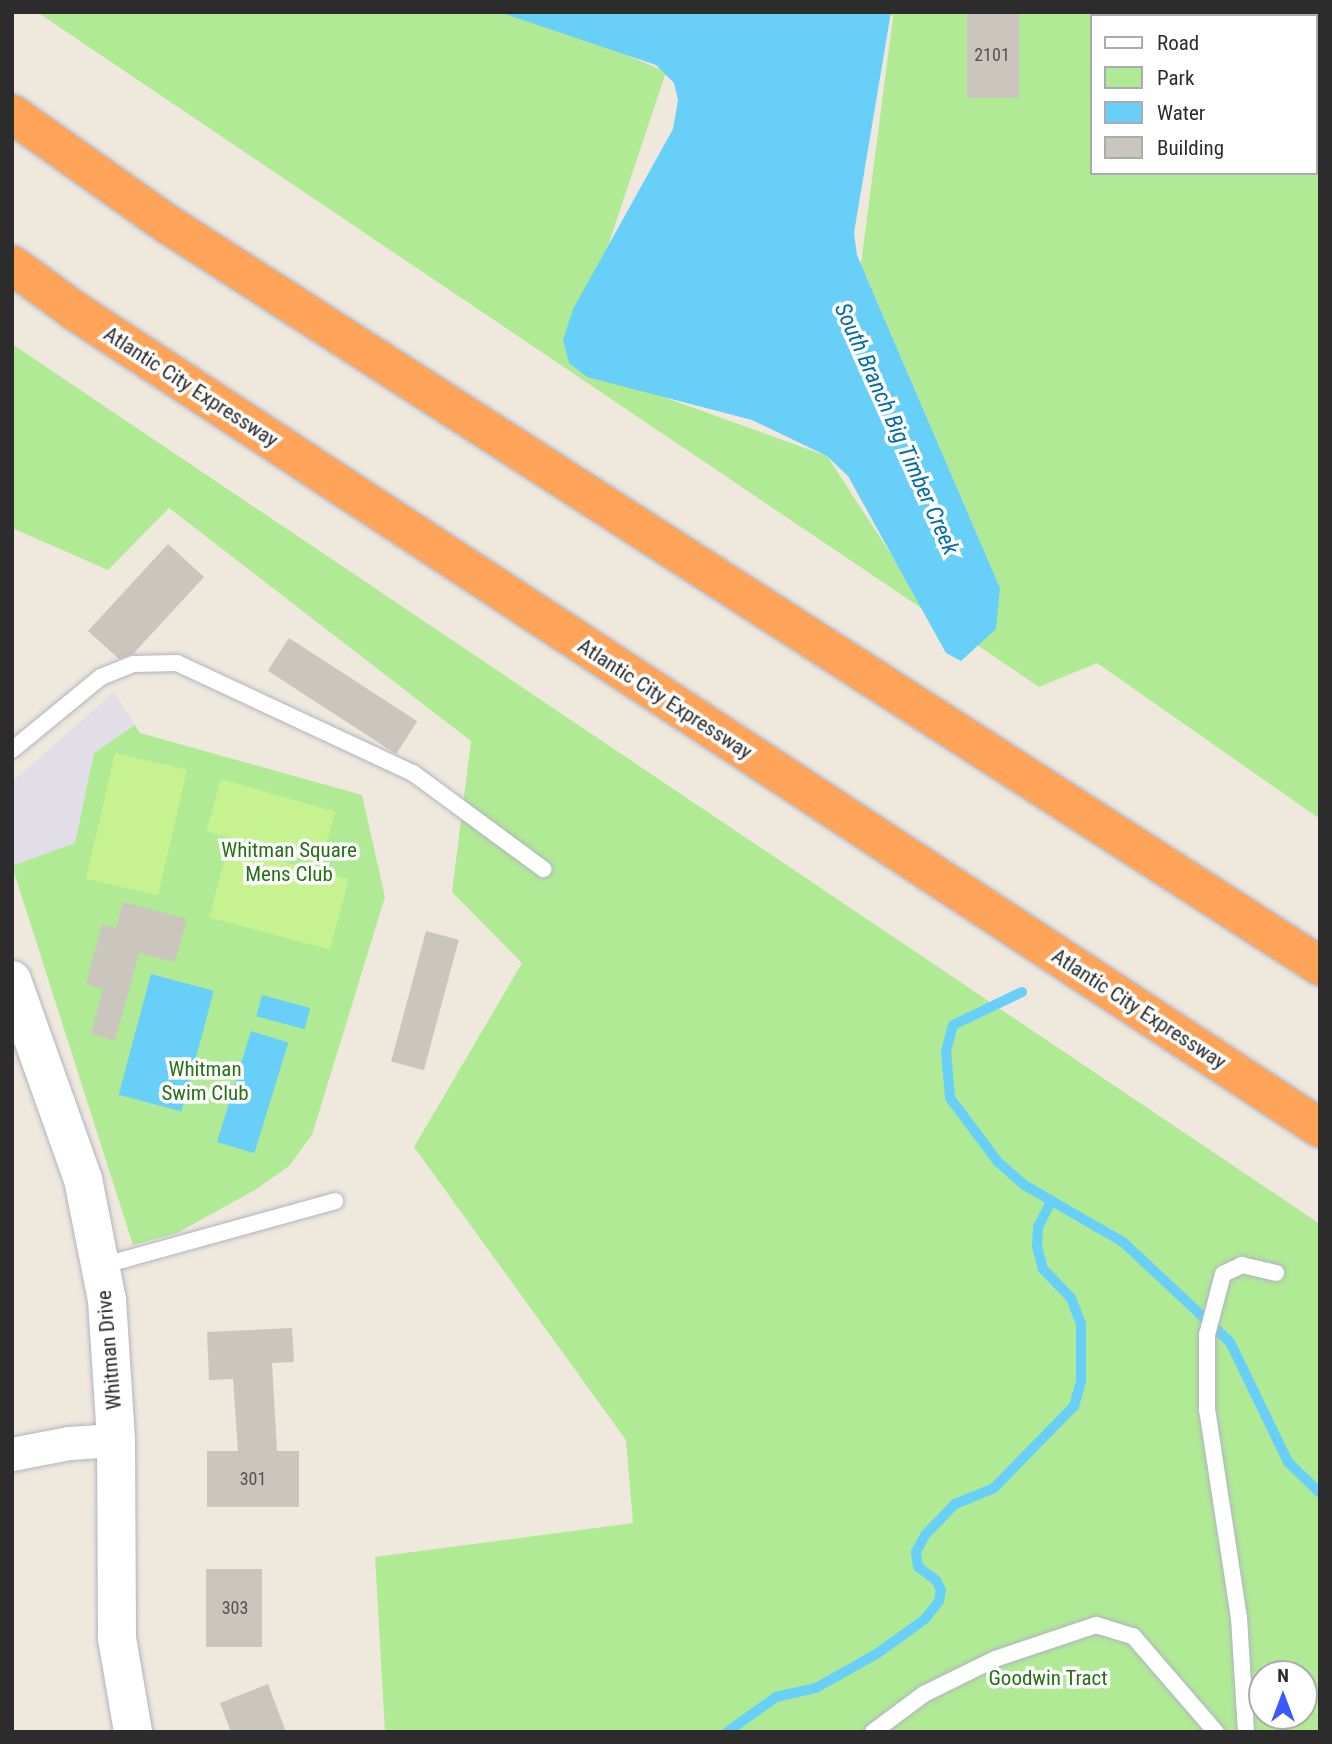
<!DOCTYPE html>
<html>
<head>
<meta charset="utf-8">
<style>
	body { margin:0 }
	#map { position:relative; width:1332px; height:1744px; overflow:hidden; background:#efe8dd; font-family:"Roboto Condensed",sans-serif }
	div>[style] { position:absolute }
	.industrial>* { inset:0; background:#e1dee7 }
	.green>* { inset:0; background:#b0ea95 }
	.pitch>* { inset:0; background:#c6f290; transform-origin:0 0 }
	.water>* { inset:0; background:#68cff9; transform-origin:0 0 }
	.stream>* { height:10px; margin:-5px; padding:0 5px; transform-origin:5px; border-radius:5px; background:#68cff9 }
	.building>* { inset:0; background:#cac5bd; transform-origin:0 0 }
	.roads { filter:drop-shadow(0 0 2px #b1b3c1) drop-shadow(0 0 2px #b1b3c1) }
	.lane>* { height:16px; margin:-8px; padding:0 8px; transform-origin:8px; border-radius:8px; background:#fff }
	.street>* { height:33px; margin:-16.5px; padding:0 16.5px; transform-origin:16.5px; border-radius:16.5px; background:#fff }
	.secondary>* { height:38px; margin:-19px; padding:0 19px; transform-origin:19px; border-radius:19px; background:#fff }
	.highway>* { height:38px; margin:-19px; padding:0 19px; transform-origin:19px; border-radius:19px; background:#ffa458 }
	span { translate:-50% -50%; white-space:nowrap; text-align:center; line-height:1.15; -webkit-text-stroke:7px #fff; paint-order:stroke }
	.number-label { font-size:18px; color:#545250 }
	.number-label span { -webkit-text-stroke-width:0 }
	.street-label { font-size:21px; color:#2c2c2c }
	.park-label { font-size:21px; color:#257114 }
	.water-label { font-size:23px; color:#026caa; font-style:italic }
	.frame { position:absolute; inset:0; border:14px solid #2c2c2c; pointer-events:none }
	.legend { position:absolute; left:1090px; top:14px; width:228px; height:161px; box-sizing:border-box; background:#fff; border:2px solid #ababab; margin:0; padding:9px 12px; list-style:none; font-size:21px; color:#2c2c2c }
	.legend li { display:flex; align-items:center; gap:14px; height:35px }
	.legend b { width:35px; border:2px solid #ababab }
	.north { position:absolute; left:1248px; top:1660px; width:70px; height:70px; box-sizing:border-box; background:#fff; border:2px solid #ababab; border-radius:50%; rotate:0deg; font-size:19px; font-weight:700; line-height:28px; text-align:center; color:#2c2c2c }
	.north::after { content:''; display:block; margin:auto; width:24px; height:32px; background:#3a5aff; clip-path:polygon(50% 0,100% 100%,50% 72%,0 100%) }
</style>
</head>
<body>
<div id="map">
	<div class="industrial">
		<div style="clip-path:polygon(114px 692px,135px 725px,94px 753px,75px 843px,12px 866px,12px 782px)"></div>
	</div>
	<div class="green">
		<div style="clip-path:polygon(37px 12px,527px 12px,666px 72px,569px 363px,827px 456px,930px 614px)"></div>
		<div style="clip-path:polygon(evenodd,889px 12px,1320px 12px,1320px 819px,1097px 663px,1039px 687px,971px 641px,1000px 588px,861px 264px,893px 17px,889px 12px,1092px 16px,1316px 16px,1316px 173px,1092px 173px,1092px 16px)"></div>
		<div style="clip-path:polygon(evenodd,12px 344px,1320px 1224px,1320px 1732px,385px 1732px,375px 1557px,633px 1523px,626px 1440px,414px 1147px,522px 963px,452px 892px,471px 741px,169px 508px,108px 570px,12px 528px,12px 344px,1262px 1674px,1304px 1674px,1304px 1716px,1262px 1716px,1262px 1674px)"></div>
		<div style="clip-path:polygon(135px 725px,140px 733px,362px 795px,385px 897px,312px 1135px,289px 1166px,255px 1190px,177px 1233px,133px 1245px,12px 866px,75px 843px,94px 753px)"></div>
	</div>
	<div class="pitch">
		<div style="left:115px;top:753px;width:74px;height:129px;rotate:13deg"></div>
		<div style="left:221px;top:779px;width:119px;height:54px;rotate:16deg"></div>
		<div style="left:228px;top:847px;width:125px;height:73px;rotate:15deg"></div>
	</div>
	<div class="water">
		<div style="clip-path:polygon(499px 12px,891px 12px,854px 233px,857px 255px,1000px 588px,996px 629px,961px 661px,946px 653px,848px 476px,827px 456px,752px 420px,587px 377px,569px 363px,563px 340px,573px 309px,673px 129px,678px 100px,674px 83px,656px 65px)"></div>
		<div style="left:151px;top:974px;width:65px;height:125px;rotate:15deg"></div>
		<div style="left:262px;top:995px;width:50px;height:22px;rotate:15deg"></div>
		<div style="left:251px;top:1031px;width:39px;height:116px;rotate:17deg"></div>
	</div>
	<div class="stream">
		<div style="left:1022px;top:992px;width:76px;rotate:154.4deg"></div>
		<div style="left:953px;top:1025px;width:27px;rotate:105deg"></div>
		<div style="left:946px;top:1051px;width:47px;rotate:85.1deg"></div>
		<div style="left:950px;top:1098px;width:80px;rotate:53.1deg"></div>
		<div style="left:998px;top:1162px;width:37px;rotate:41deg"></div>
		<div style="left:1026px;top:1186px;width:112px;rotate:30deg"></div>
		<div style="left:1123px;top:1242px;width:146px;rotate:43.1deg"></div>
		<div style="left:1230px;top:1342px;width:133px;rotate:64.2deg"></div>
		<div style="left:1288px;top:1462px;width:45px;rotate:44.1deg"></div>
		<div style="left:727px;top:1732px;width:60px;rotate:-35.5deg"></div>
		<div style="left:776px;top:1697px;width:41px;rotate:-12.7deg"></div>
		<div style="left:816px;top:1688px;width:71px;rotate:-29.4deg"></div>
		<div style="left:878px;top:1653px;width:58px;rotate:-35.9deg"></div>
		<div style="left:925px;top:1619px;width:23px;rotate:-52deg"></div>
		<div style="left:939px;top:1601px;width:11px;rotate:-80deg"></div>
		<div style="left:941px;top:1590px;width:11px;rotate:-117deg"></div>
		<div style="left:936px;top:1580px;width:22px;rotate:-144deg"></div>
		<div style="left:918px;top:1567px;width:15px;rotate:-98deg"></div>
		<div style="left:916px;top:1552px;width:19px;rotate:-62deg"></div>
		<div style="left:925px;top:1535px;width:43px;rotate:-45.9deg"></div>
		<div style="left:955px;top:1504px;width:42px;rotate:-22.3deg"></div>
		<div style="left:994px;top:1488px;width:115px;rotate:-45.7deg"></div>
		<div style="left:1074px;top:1406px;width:26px;rotate:-74deg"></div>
		<div style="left:1081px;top:1381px;width:57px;rotate:-90deg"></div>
		<div style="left:1081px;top:1324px;width:28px;rotate:-111deg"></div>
		<div style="left:1071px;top:1298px;width:40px;rotate:-134deg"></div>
		<div style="left:1043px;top:1269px;width:24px;rotate:-105deg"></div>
		<div style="left:1037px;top:1246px;width:19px;rotate:-87deg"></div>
		<div style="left:1038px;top:1227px;width:30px;rotate:-63deg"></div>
	</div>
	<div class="building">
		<div style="left:967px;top:12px;width:52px;height:86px"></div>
		<div style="clip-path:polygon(168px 544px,204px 577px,133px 654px,119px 659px,88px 631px)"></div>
		<div style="left:289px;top:638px;width:153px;height:39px;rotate:33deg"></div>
		<div style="clip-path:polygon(123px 902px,187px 919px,175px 962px,139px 953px,115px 1041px,91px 1034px,103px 989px,86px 984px,102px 924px,116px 928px)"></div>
		<div style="left:426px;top:931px;width:34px;height:135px;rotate:15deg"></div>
		<div style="clip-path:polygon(292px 1328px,294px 1362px,272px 1363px,277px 1451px,299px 1451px,299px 1507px,207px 1507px,207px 1451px,238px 1451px,233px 1379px,209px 1380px,207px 1332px)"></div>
		<div style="left:206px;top:1569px;width:56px;height:78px"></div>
		<div style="clip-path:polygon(268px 1684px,286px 1732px,231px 1732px,220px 1703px)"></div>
	</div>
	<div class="roads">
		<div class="lane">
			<div style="left:12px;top:750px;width:115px;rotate:-39.4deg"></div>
			<div style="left:101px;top:677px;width:35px;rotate:-22deg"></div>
			<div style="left:134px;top:664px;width:43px;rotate:-1.3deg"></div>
			<div style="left:177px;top:663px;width:260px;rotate:25deg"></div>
			<div style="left:413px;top:773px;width:162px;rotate:36.4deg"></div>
			<div style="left:101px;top:1266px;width:243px;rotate:-15.5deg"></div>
			<div style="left:873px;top:1732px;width:64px;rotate:-36.7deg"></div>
			<div style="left:924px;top:1694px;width:79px;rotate:-26.2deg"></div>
			<div style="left:995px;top:1659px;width:107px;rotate:-18.6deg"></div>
			<div style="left:1096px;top:1625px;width:39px;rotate:17deg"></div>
			<div style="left:1133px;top:1636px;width:127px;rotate:49.2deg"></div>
			<div style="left:1246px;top:1732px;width:114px;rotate:-93.5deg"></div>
			<div style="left:1239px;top:1618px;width:210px;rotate:-98.7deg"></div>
			<div style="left:1207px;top:1410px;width:75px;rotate:-90deg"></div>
			<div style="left:1207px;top:1335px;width:63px;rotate:-75.3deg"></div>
			<div style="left:1223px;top:1274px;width:21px;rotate:-25deg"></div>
			<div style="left:1242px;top:1265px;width:35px;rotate:13deg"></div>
		</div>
		<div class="street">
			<div style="left:12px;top:1454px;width:58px;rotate:-10.9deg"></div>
			<div style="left:69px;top:1443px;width:47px;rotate:-3.7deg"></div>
		</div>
		<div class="secondary">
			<div style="left:12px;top:980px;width:211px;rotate:70.4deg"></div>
			<div style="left:83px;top:1179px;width:123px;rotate:78.8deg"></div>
			<div style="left:107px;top:1300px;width:140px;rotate:86.3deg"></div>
			<div style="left:116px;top:1440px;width:198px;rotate:89.7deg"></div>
			<div style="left:117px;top:1638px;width:95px;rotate:80.3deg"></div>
		</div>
		<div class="highway">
			<div style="left:12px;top:114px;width:192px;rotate:35.3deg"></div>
			<div style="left:169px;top:225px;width:1369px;rotate:32.77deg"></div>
			<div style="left:12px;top:265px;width:78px;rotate:36.1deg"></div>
			<div style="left:75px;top:311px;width:1489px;rotate:33.27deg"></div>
		</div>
	</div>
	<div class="number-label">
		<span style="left:992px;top:55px">2101</span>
		<span style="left:253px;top:1479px">301</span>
		<span style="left:235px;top:1608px">303</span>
	</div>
	<div class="street-label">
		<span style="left:191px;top:387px;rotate:33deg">Atlantic City Expressway</span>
		<span style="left:665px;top:699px;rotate:33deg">Atlantic City Expressway</span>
		<span style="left:1139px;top:1009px;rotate:33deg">Atlantic City Expressway</span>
		<span style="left:109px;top:1350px;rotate:-95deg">Whitman Drive</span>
	</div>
	<div class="park-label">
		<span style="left:289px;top:862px">Whitman Square<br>Mens Club</span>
		<span style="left:205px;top:1081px">Whitman<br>Swim Club</span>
		<span style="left:1048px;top:1678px">Goodwin Tract</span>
	</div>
	<div class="water-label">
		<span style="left:896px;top:429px;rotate:66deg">South Branch Big Timber Creek</span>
	</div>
	<div class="frame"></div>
	<ul class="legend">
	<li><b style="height:9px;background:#fff"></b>Road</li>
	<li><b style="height:19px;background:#b0ea95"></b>Park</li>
	<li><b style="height:19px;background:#68cff9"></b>Water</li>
	<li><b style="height:19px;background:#cac5bd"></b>Building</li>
	</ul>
	<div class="north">N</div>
</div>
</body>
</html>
